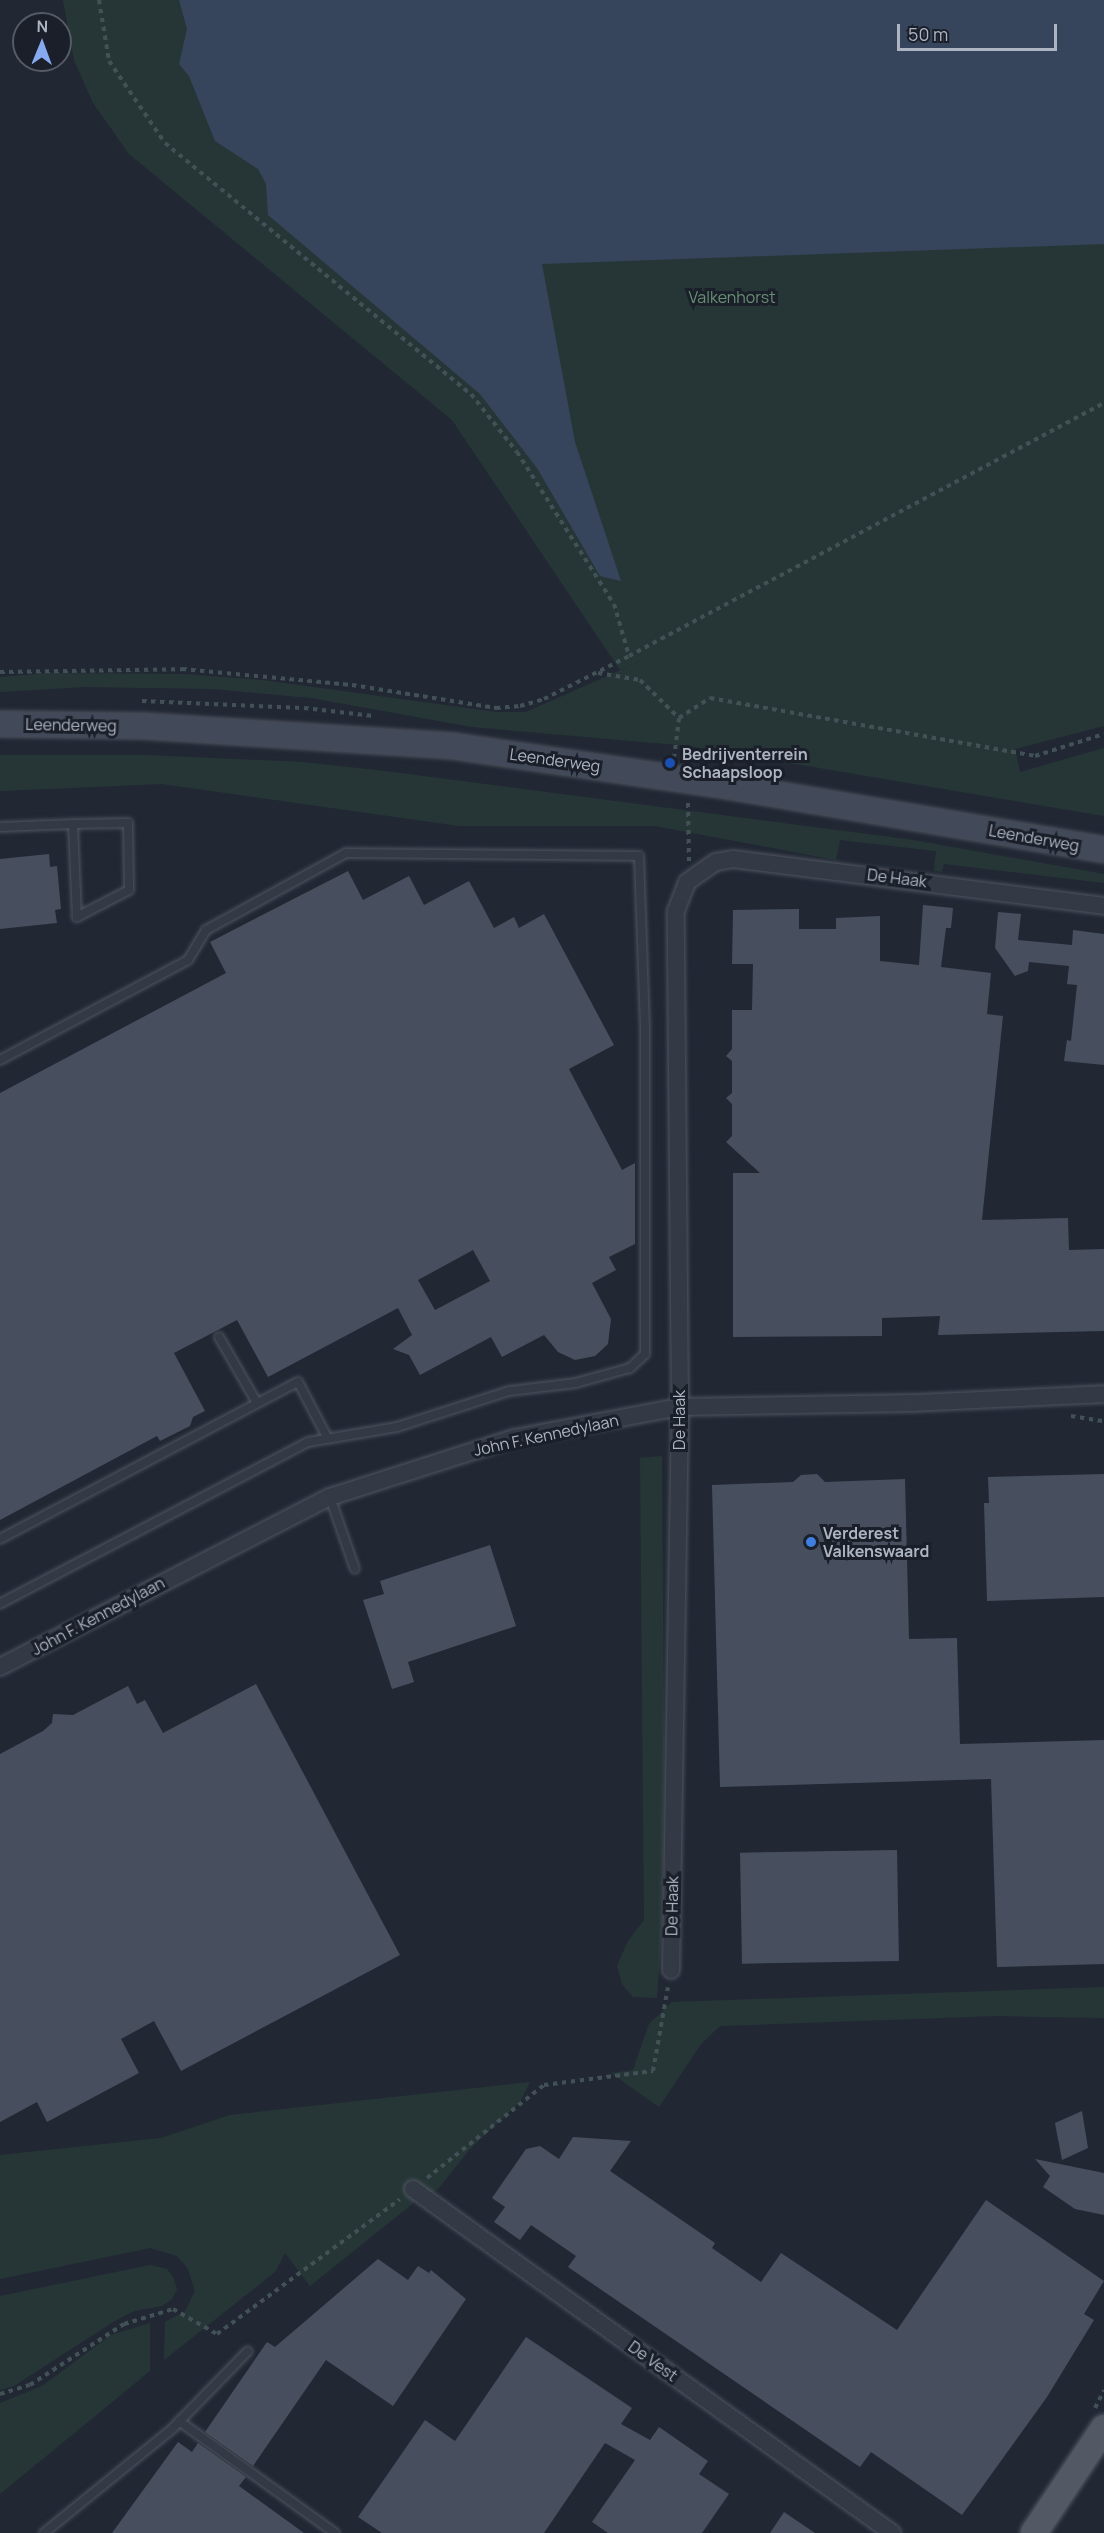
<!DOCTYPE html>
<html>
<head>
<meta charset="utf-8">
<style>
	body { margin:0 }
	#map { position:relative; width:1104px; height:2533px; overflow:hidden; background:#212834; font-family:Manrope,sans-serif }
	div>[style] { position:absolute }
	.green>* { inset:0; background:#263637 }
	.water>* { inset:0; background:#37455c }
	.building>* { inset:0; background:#474f5e; transform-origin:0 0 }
	.path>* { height:4px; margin-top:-2px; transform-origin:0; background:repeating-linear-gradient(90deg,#425155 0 4.5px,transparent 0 9px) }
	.roads { filter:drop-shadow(0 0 2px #4f5560) drop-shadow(0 0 2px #4f5560) }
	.lane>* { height:8px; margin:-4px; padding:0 4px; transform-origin:4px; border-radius:4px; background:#343a45 }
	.street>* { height:16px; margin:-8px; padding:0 8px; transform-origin:8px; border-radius:8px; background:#343a45 }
	.secondary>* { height:24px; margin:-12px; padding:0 12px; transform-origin:12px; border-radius:12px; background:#424958 }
	.primary>* { height:26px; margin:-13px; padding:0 13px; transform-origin:13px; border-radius:13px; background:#525965 }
	.dots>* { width:16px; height:16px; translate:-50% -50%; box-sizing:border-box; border:3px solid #1a1f29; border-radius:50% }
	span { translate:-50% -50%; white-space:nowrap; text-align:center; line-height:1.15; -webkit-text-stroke:6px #1a1f29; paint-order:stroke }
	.park-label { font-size:16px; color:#689073 }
	.street-label { font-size:16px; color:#aeb5c2 }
	.poi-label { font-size:16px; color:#aeb5c2; font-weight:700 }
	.left { translate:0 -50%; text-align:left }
	.north { position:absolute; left:12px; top:12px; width:60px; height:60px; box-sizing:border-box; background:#1a1f29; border:2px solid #555b66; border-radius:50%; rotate:1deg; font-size:16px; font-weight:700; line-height:24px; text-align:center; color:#aeb5c2 }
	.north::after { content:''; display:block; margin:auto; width:21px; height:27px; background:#87a9ef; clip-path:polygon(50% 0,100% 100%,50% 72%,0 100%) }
	.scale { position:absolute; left:897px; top:24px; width:160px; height:27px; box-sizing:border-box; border:3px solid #aeb5c2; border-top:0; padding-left:8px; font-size:18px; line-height:21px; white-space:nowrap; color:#aeb5c2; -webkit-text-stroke:4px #1a1f29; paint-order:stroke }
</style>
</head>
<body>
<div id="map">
	<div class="green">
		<div style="clip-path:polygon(63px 0,1104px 0,1104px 726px,1015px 749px,1020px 772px,1104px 748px,1104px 816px,689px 746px,472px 727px,311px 698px,213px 689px,84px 687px,0 692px,0 677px,49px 673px,183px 674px,262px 680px,496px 712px,526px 712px,657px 654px,620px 670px,452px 420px,129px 154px,93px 103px,74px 60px)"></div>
		<div style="clip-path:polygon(0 755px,143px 755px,303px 762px,385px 771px,913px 840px,1104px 874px,1104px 883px,944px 864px,942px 872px,934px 871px,936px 851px,840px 840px,836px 860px,655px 826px,459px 826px,162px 784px,0 791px)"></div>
		<div style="clip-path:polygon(662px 1456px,664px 1743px,662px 1924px,657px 1998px,633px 1997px,622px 1984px,617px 1966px,628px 1941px,644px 1920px,640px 1458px)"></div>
		<div style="clip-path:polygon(1104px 1987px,1104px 2018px,995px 2016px,720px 2026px,701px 2044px,659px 2107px,611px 2073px,633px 2070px,649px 2024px,672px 2002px)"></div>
		<div style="clip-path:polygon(530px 2082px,520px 2102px,470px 2149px,438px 2189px,416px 2201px,310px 2286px,285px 2253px,275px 2272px,164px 2360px,165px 2322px,185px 2311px,195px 2291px,188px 2269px,177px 2256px,150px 2248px,0 2279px,0 2155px,161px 2138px,230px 2115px)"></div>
		<div style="clip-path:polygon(150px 2265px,167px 2269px,173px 2277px,177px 2289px,172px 2299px,162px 2306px,134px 2311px,113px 2322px,14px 2386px,0 2390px,0 2296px)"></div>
		<div style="clip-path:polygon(150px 2323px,150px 2371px,0 2494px,0 2403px,42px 2386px,111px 2335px)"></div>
	</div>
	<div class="water">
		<div style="clip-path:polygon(179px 0,1104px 0,1104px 244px,542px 264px,575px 442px,621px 581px,600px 576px,537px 468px,480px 394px,268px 215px,266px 184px,258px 169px,215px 141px,189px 76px,179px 64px,187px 29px)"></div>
	</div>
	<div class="building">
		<div style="clip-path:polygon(49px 854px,50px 867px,57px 866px,61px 909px,55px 910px,57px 923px,0 929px,0 859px)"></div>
		<div style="clip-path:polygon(evenodd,348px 871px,363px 900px,409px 876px,424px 905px,469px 881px,494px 928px,514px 917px,519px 928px,544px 914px,614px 1045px,569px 1069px,622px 1170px,635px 1163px,635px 1244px,609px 1257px,616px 1270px,592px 1283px,611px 1319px,608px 1344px,595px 1356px,575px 1360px,558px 1352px,544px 1335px,502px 1357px,491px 1337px,420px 1375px,409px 1355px,393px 1349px,412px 1335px,398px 1308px,268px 1377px,237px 1320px,174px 1353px,205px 1411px,193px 1417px,190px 1426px,160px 1441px,157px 1436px,0 1520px,0 1093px,226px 973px,210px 942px,348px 871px,473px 1250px,490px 1281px,435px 1310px,418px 1280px,473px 1250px)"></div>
		<div style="clip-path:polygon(923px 905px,953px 908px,951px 928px,946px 928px,941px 967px,991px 973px,987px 1014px,1003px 1016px,982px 1220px,1068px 1218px,1069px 1250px,1104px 1249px,1104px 1331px,938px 1335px,940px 1316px,882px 1318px,882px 1336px,733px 1337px,733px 1173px,760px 1173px,726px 1142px,732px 1136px,732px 1104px,726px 1098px,732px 1093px,732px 1061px,726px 1056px,732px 1049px,732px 1010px,752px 1010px,753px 964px,732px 964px,733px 910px,799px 909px,799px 929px,836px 929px,836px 918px,880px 916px,880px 961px,919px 965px)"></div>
		<div style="clip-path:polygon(998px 912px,1021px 914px,1018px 940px,1072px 945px,1073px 930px,1104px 934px,1104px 1065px,1064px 1061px,1067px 1040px,1071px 1041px,1077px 985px,1067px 984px,1069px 966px,1029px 962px,1028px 971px,1015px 976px,995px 948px)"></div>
		<div style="clip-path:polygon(817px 1474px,825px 1482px,905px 1479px,909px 1639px,957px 1638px,960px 1744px,1104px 1740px,1104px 1964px,997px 1967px,991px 1779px,720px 1787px,712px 1485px,793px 1482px,801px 1475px)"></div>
		<div style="clip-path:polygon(1104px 1474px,1104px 1597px,987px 1601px,984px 1503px,989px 1503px,988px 1477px)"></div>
		<div style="clip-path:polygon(490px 1545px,516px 1626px,408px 1662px,414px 1682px,392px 1689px,363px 1600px,384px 1594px,380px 1581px)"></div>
		<div style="clip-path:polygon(256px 1684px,400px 1955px,181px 2071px,154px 2021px,121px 2039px,139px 2073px,47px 2122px,37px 2102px,0 2122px,0 1754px,43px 1731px,52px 1723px,53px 1714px,73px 1715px,128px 1686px,137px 1704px,145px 1700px,163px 1733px)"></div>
		<div style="left:897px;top:1850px;width:111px;height:157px;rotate:89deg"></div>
		<div style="clip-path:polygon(1082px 2111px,1088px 2148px,1062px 2160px,1055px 2123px)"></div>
		<div style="clip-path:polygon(573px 2137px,631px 2141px,610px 2171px,715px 2243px,712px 2248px,761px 2282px,781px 2253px,897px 2330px,986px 2200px,1104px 2281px,1084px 2314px,1094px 2320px,1047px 2397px,962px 2515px,871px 2452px,860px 2467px,851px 2461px,568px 2267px,576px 2256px,531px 2225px,520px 2240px,494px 2222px,505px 2207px,492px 2198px,526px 2149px,540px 2146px,559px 2159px)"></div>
		<div style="clip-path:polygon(1035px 2159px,1104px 2173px,1104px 2215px,1075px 2209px,1043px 2187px,1050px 2176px)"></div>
		<div style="clip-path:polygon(378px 2259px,408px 2280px,418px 2266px,429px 2273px,431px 2270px,466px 2299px,393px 2406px,326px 2360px,253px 2466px,205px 2432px,267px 2342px,275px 2347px)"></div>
		<div style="clip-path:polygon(526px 2337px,632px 2408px,621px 2424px,650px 2440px,659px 2427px,708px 2461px,699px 2474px,729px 2494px,702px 2533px,608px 2533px,592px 2522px,635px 2460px,605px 2443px,544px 2533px,382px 2533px,358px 2517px,425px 2420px,455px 2441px)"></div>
		<div style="clip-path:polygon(178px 2442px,192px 2452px,198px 2443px,246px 2477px,239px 2486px,304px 2533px,112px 2533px)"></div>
		<div style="clip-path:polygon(784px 2512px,815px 2533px,770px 2533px)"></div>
	</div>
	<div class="path">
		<div style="left:99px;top:0;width:62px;rotate:80.7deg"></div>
		<div style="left:109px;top:61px;width:99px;rotate:55.7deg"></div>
		<div style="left:165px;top:143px;width:396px;rotate:39.4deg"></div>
		<div style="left:471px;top:394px;width:74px;rotate:51.6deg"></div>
		<div style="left:517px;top:452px;width:180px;rotate:57.5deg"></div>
		<div style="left:614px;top:604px;width:54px;rotate:73.9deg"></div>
		<div style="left:0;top:672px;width:182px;rotate:-0.9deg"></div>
		<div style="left:182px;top:669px;width:171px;rotate:5.4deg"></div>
		<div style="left:352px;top:685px;width:146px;rotate:9.1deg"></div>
		<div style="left:496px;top:708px;width:24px;rotate:-5deg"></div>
		<div style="left:520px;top:706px;width:25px;rotate:-16deg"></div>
		<div style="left:544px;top:699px;width:95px;rotate:-26.8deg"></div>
		<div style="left:629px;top:656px;width:538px;rotate:-28.04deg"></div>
		<div style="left:598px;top:673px;width:43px;rotate:9.5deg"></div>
		<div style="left:640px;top:680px;width:54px;rotate:44.3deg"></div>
		<div style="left:679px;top:718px;width:39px;rotate:97deg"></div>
		<div style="left:142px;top:701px;width:162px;rotate:2.5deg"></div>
		<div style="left:304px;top:708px;width:70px;rotate:6.5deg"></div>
		<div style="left:679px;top:718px;width:37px;rotate:-33deg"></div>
		<div style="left:710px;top:698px;width:330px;rotate:10.1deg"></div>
		<div style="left:1035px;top:756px;width:72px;rotate:-17.7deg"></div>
		<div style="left:688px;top:803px;width:58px;rotate:89deg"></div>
		<div style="left:1071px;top:1416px;width:33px;rotate:9deg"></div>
		<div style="left:427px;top:2178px;width:149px;rotate:-38.5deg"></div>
		<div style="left:544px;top:2085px;width:110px;rotate:-7.3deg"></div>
		<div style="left:653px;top:2071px;width:85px;rotate:-79.9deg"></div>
		<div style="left:0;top:2394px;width:31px;rotate:-17deg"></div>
		<div style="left:30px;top:2385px;width:112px;rotate:-33deg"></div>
		<div style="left:124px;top:2324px;width:51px;rotate:-17deg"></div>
		<div style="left:173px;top:2309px;width:51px;rotate:29.6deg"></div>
		<div style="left:217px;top:2334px;width:227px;rotate:-36.4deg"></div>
		<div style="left:1095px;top:2408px;width:20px;rotate:-63deg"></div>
	</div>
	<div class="roads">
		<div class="lane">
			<div style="left:0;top:827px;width:73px;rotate:-2.4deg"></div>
			<div style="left:73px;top:824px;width:55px;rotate:-1deg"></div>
			<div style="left:128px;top:823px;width:67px;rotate:89.1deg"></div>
			<div style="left:129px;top:890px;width:59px;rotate:152.6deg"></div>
			<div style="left:77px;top:917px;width:93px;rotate:-92.5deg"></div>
			<div style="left:0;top:1060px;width:213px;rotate:-28deg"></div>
			<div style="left:188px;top:960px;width:35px;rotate:-59deg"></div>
			<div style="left:206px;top:930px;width:160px;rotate:-28.8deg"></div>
			<div style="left:346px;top:853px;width:293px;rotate:0.6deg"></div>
			<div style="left:639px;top:856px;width:170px;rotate:88deg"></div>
			<div style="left:645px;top:1026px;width:328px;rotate:90deg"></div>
			<div style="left:645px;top:1354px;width:21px;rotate:137deg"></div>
			<div style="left:630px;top:1368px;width:56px;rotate:164.5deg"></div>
			<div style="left:576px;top:1383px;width:67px;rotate:173.2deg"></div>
			<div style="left:509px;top:1391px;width:118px;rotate:162.2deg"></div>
			<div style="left:397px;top:1427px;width:90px;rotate:170.4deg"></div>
			<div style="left:308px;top:1442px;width:348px;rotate:152.3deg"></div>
			<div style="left:219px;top:1337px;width:76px;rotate:60.1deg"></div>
			<div style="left:330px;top:1497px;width:76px;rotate:70.9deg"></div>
			<div style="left:0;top:1539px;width:337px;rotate:-27.8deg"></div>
			<div style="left:298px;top:1382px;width:64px;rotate:62.2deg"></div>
			<div style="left:179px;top:2421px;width:192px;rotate:35.7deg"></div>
			<div style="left:44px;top:2533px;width:166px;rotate:-39.1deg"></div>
			<div style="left:173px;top:2428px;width:107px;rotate:-45.8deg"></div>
		</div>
		<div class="street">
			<div style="left:0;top:1667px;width:371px;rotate:-27.3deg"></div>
			<div style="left:330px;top:1497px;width:193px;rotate:-17.8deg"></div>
			<div style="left:514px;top:1438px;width:169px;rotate:-10.6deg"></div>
			<div style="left:680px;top:1407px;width:234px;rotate:-1deg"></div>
			<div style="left:914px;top:1403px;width:190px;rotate:-2.7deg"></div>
			<div style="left:671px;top:1970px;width:563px;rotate:-89.08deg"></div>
			<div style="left:680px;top:1407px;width:496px;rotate:-90.5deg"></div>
			<div style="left:676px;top:911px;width:31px;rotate:-69deg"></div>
			<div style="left:687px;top:882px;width:35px;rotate:-35deg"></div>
			<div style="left:716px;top:862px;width:17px;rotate:-10deg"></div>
			<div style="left:733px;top:859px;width:374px;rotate:7.2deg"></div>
			<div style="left:413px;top:2189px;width:590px;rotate:35.68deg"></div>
		</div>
		<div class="secondary">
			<div style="left:0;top:724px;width:143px;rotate:0.8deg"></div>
			<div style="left:143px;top:726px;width:311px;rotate:3.7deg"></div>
			<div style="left:453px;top:746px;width:277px;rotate:8.3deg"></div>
			<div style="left:727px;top:786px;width:382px;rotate:9.6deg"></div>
		</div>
		<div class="primary">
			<div style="left:1034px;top:2533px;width:126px;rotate:-56.3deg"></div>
		</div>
	</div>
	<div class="dots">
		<div style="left:670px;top:763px;background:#1a4fb4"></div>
		<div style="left:811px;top:1542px;background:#3f7fe0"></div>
	</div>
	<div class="park-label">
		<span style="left:732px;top:297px">Valkenhorst</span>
	</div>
	<div class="street-label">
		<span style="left:71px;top:725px;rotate:1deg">Leenderweg</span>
		<span style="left:555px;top:760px;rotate:8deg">Leenderweg</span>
		<span style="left:1034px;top:838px;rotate:10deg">Leenderweg</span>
		<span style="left:897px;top:878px;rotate:7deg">De Haak</span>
		<span style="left:679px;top:1420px;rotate:-90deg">De Haak</span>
		<span style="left:546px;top:1435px;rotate:-12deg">John F. Kennedylaan</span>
		<span style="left:98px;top:1616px;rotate:-28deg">John F. Kennedylaan</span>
		<span style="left:672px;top:1906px;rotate:-89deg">De Haak</span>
		<span style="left:653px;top:2361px;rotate:36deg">De Vest</span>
	</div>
	<div class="poi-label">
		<span class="left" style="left:682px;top:763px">Bedrijventerrein<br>Schaapsloop</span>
		<span class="left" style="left:823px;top:1542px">Verderest<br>Valkenswaard</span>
	</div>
	<div class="north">N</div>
	<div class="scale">50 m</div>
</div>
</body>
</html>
